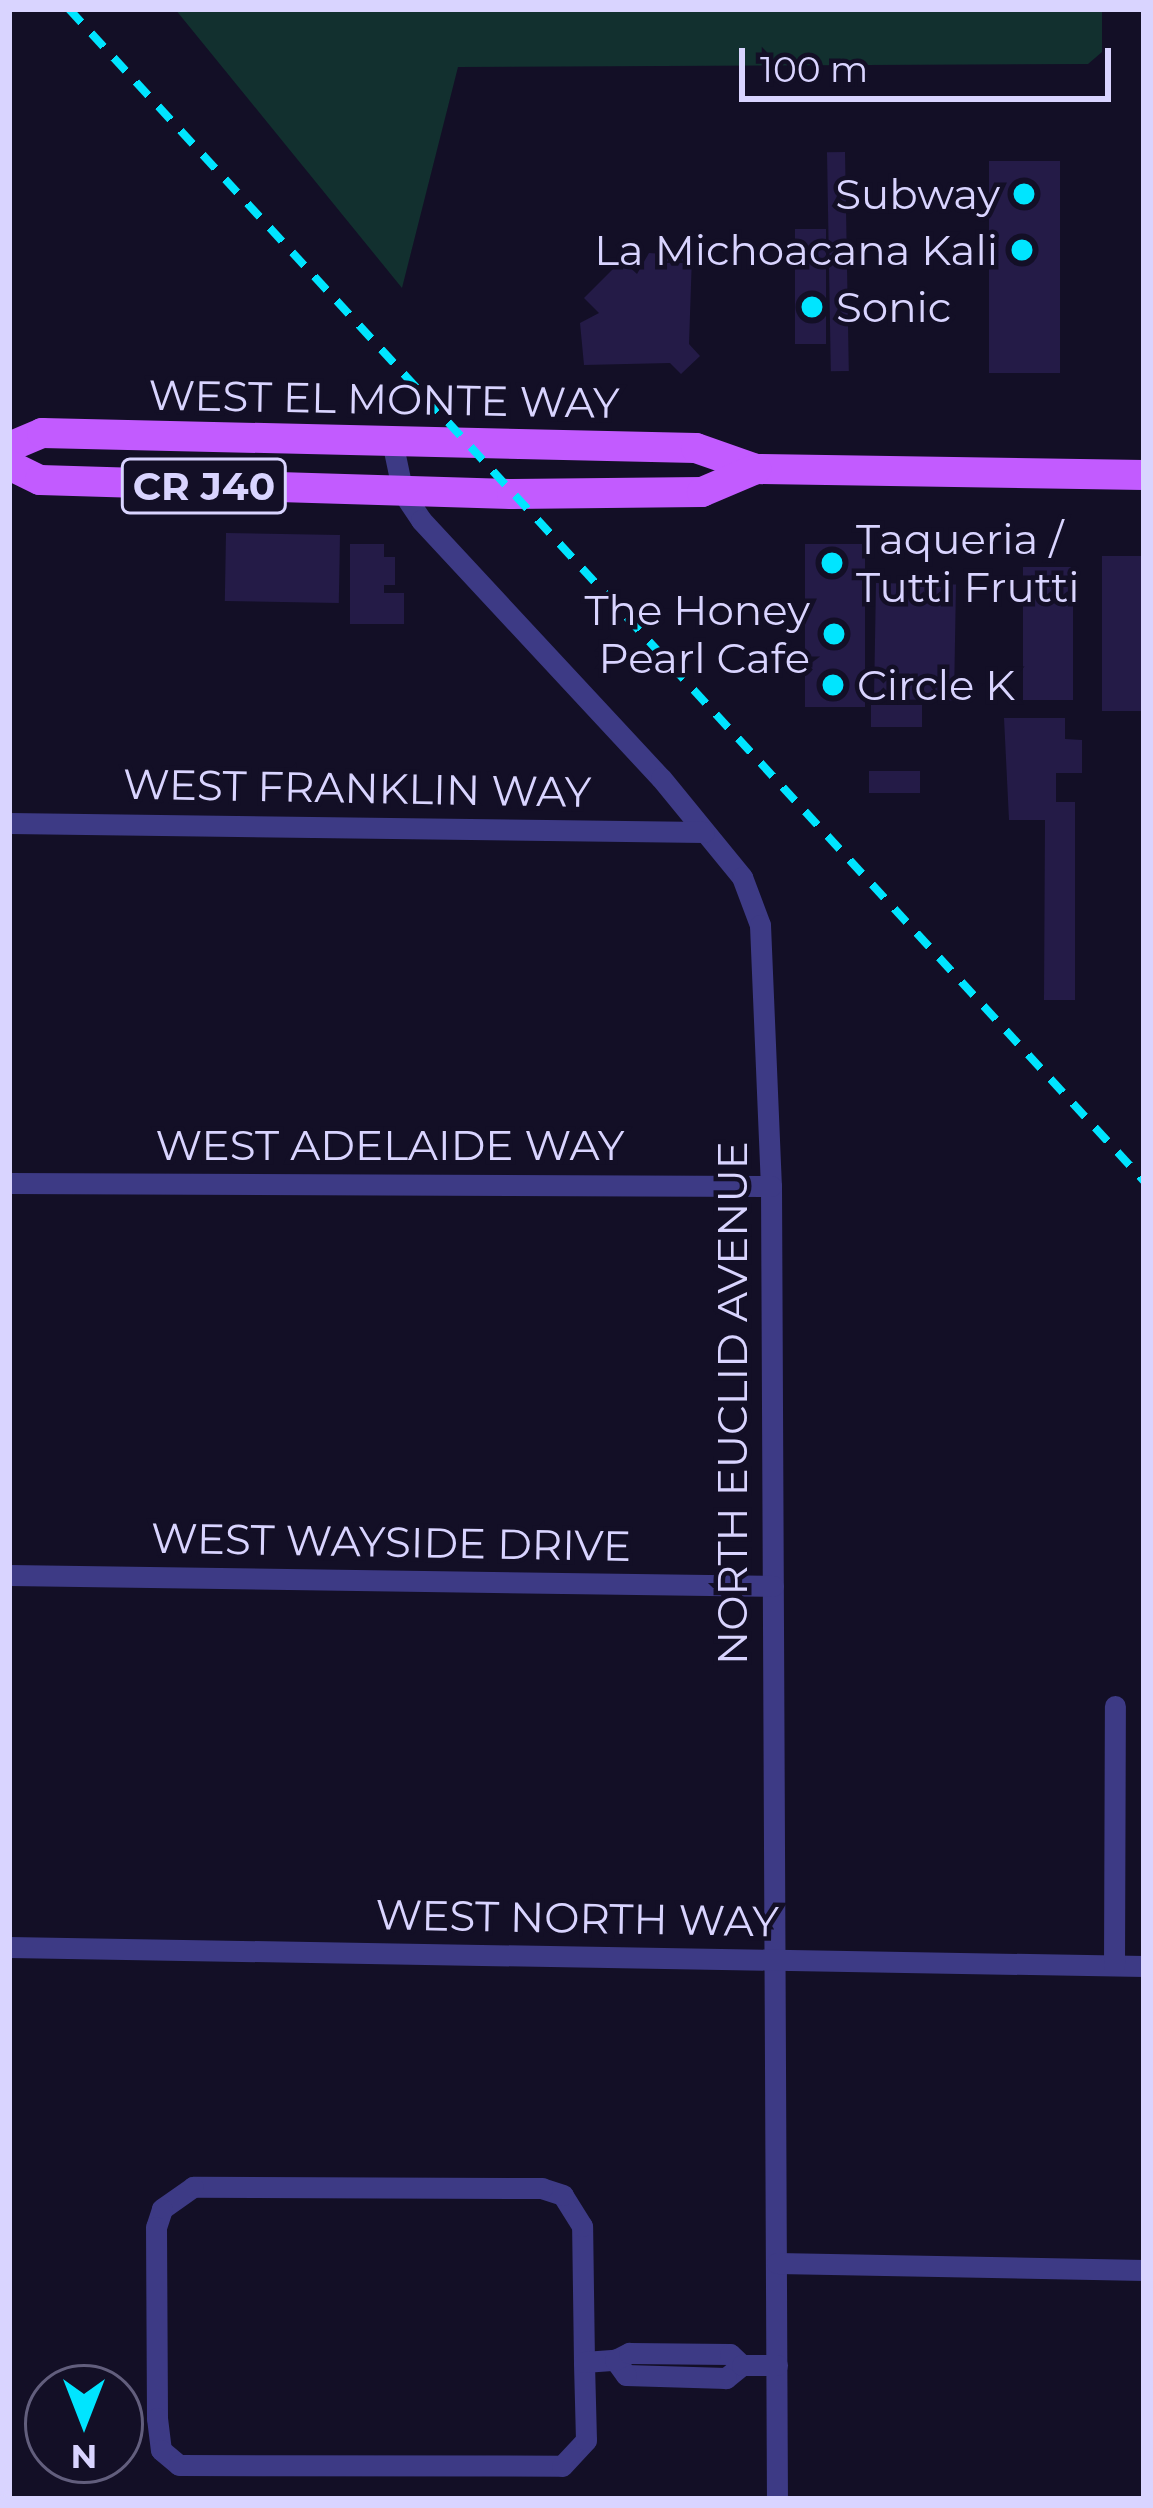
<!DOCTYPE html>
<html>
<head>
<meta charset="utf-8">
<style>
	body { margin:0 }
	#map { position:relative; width:1153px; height:2508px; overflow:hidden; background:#130f26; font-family:Montserrat,sans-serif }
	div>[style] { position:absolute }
	.green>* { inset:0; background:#12302f }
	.building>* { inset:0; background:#241b47; transform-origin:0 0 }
	.street>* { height:21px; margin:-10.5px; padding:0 10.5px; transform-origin:10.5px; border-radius:10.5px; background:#3d3a85 }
	.primary>* { height:30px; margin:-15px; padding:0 15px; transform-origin:15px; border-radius:15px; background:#c25bff }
	.rail>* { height:8px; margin-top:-4px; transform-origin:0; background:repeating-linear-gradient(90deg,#00e5ff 0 18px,transparent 0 33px) }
	.dots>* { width:33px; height:33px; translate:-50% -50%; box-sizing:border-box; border:6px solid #130f26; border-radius:50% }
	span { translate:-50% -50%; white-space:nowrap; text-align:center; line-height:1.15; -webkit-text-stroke:9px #130f26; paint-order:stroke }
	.shield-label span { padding:3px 9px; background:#130f26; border:3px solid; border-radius:9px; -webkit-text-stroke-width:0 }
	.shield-label { font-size:39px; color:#d9d4ff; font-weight:700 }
	.poi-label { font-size:42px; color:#d9d4ff }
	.right { translate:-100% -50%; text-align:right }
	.left { translate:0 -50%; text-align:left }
	.street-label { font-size:42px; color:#d9d4ff }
	.frame { position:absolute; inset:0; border:12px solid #d9d4ff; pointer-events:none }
	.north { position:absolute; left:24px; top:2364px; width:120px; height:120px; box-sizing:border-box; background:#130f26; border:3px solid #625e7d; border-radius:50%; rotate:180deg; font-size:33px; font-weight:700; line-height:48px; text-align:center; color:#d9d4ff }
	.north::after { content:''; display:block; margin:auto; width:42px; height:54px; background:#00e5ff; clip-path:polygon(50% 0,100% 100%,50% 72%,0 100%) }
	.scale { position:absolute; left:739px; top:48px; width:372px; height:54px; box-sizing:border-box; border:6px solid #d9d4ff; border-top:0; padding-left:15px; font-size:36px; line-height:42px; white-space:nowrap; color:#d9d4ff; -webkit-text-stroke:9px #130f26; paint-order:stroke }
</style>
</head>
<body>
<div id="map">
	<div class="green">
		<div style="clip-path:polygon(175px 9px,1102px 9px,1102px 52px,1088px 64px,458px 67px,402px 288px)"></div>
	</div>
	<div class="building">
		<div style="left:845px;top:152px;width:219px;height:18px;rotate:89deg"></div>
		<div style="left:989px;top:161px;width:71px;height:212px"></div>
		<div style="left:795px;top:229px;width:31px;height:115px"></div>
		<div style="clip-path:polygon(649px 253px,692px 256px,689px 344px,700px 356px,681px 374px,670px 363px,584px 365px,580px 323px,599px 313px,584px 298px,622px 260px,637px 274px)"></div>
		<div style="left:226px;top:533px;width:114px;height:68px;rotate:1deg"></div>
		<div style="clip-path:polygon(350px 544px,384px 544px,384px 557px,395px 557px,395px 585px,384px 585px,384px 593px,404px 593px,404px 624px,350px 624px)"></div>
		<div style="left:805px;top:544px;width:60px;height:163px"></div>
		<div style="left:1102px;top:556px;width:42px;height:155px"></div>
		<div style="left:1023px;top:567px;width:50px;height:133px"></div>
		<div style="left:876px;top:583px;width:80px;height:116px;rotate:1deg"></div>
		<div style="left:871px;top:705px;width:51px;height:22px"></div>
		<div style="clip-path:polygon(1004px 718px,1065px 718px,1065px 739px,1082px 740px,1082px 773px,1056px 773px,1056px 802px,1075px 802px,1075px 1000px,1044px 1000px,1045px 820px,1009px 820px)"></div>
		<div style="left:869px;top:771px;width:51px;height:22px"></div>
	</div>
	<div class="street">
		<div style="left:392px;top:441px;width:53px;rotate:78.1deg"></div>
		<div style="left:403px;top:493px;width:32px;rotate:56deg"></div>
		<div style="left:421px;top:520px;width:352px;rotate:47.1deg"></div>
		<div style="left:661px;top:778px;width:128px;rotate:50.7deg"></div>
		<div style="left:742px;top:877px;width:51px;rotate:69.4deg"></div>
		<div style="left:760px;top:925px;width:261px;rotate:87.6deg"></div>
		<div style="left:771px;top:1186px;width:1313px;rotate:89.74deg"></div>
		<div style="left:9px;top:823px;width:695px;rotate:0.74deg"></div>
		<div style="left:9px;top:1183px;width:762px;rotate:0.23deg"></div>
		<div style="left:9px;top:1575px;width:764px;rotate:0.82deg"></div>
		<div style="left:9px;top:1947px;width:1135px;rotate:0.96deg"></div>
		<div style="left:1114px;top:1965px;width:259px;rotate:-89.8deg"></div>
		<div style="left:777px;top:2263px;width:367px;rotate:1.1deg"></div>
		<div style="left:584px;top:2362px;width:136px;rotate:-90.8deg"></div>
		<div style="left:582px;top:2226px;width:36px;rotate:-122deg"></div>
		<div style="left:563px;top:2195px;width:22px;rotate:-162deg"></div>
		<div style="left:542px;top:2188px;width:349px;rotate:-179.8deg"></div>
		<div style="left:193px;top:2187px;width:38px;rotate:145deg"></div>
		<div style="left:162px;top:2209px;width:19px;rotate:108deg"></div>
		<div style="left:156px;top:2227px;width:191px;rotate:89.7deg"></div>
		<div style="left:157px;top:2418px;width:32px;rotate:83deg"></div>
		<div style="left:161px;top:2450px;width:23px;rotate:40deg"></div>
		<div style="left:179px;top:2465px;width:383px;rotate:0.1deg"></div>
		<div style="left:562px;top:2466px;width:35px;rotate:-47deg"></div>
		<div style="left:586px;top:2440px;width:78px;rotate:-91.5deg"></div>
		<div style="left:584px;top:2362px;width:31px;rotate:-4deg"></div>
		<div style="left:742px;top:2365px;width:21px;rotate:141deg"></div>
		<div style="left:726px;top:2378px;width:100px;rotate:-178.3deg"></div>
		<div style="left:626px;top:2375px;width:19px;rotate:-126deg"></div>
		<div style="left:615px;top:2360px;width:16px;rotate:-27deg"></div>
		<div style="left:629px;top:2353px;width:101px;rotate:0.6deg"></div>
		<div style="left:730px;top:2354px;width:16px;rotate:43deg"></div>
		<div style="left:742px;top:2365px;width:35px"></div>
	</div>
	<div class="primary">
		<div style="left:9px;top:447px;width:36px;rotate:-23deg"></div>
		<div style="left:42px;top:433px;width:654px;rotate:1.31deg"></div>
		<div style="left:696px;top:448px;width:64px;rotate:19.3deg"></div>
		<div style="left:756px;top:469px;width:388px;rotate:0.9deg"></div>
		<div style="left:9px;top:465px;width:34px;rotate:26deg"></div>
		<div style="left:40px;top:480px;width:472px;rotate:1.7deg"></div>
		<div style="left:512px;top:494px;width:190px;rotate:-0.6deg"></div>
		<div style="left:702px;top:492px;width:59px;rotate:-23.1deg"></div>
	</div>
	<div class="rail">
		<div style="left:69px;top:9px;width:1590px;rotate:47.47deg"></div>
	</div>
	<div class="dots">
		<div style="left:1024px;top:194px;background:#00e5ff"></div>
		<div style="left:1022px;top:250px;background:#00e5ff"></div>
		<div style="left:812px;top:307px;background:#00e5ff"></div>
		<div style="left:832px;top:563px;background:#00e5ff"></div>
		<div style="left:834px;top:634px;background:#00e5ff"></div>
		<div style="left:833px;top:685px;background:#00e5ff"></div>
	</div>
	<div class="shield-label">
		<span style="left:204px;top:486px">CR J40</span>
	</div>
	<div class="poi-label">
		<span class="right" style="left:1000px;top:194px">Subway</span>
		<span class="right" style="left:998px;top:250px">La Michoacana Kali</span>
		<span class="left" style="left:836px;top:307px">Sonic</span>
		<span class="left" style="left:856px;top:563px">Taqueria /<br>Tutti Frutti</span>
		<span class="right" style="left:810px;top:634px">The Honey<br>Pearl Cafe</span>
		<span class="left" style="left:857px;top:685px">Circle K</span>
	</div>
	<div class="street-label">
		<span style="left:384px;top:399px;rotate:1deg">WEST EL MONTE WAY</span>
		<span style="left:357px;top:788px;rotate:1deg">WEST FRANKLIN WAY</span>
		<span style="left:390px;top:1145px">WEST ADELAIDE WAY</span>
		<span style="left:732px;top:1403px;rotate:-90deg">NORTH EUCLID AVENUE</span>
		<span style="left:391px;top:1542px;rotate:1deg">WEST WAYSIDE DRIVE</span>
		<span style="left:577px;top:1918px;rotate:1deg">WEST NORTH WAY</span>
	</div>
	<div class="frame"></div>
	<div class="north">N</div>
	<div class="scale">100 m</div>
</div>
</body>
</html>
